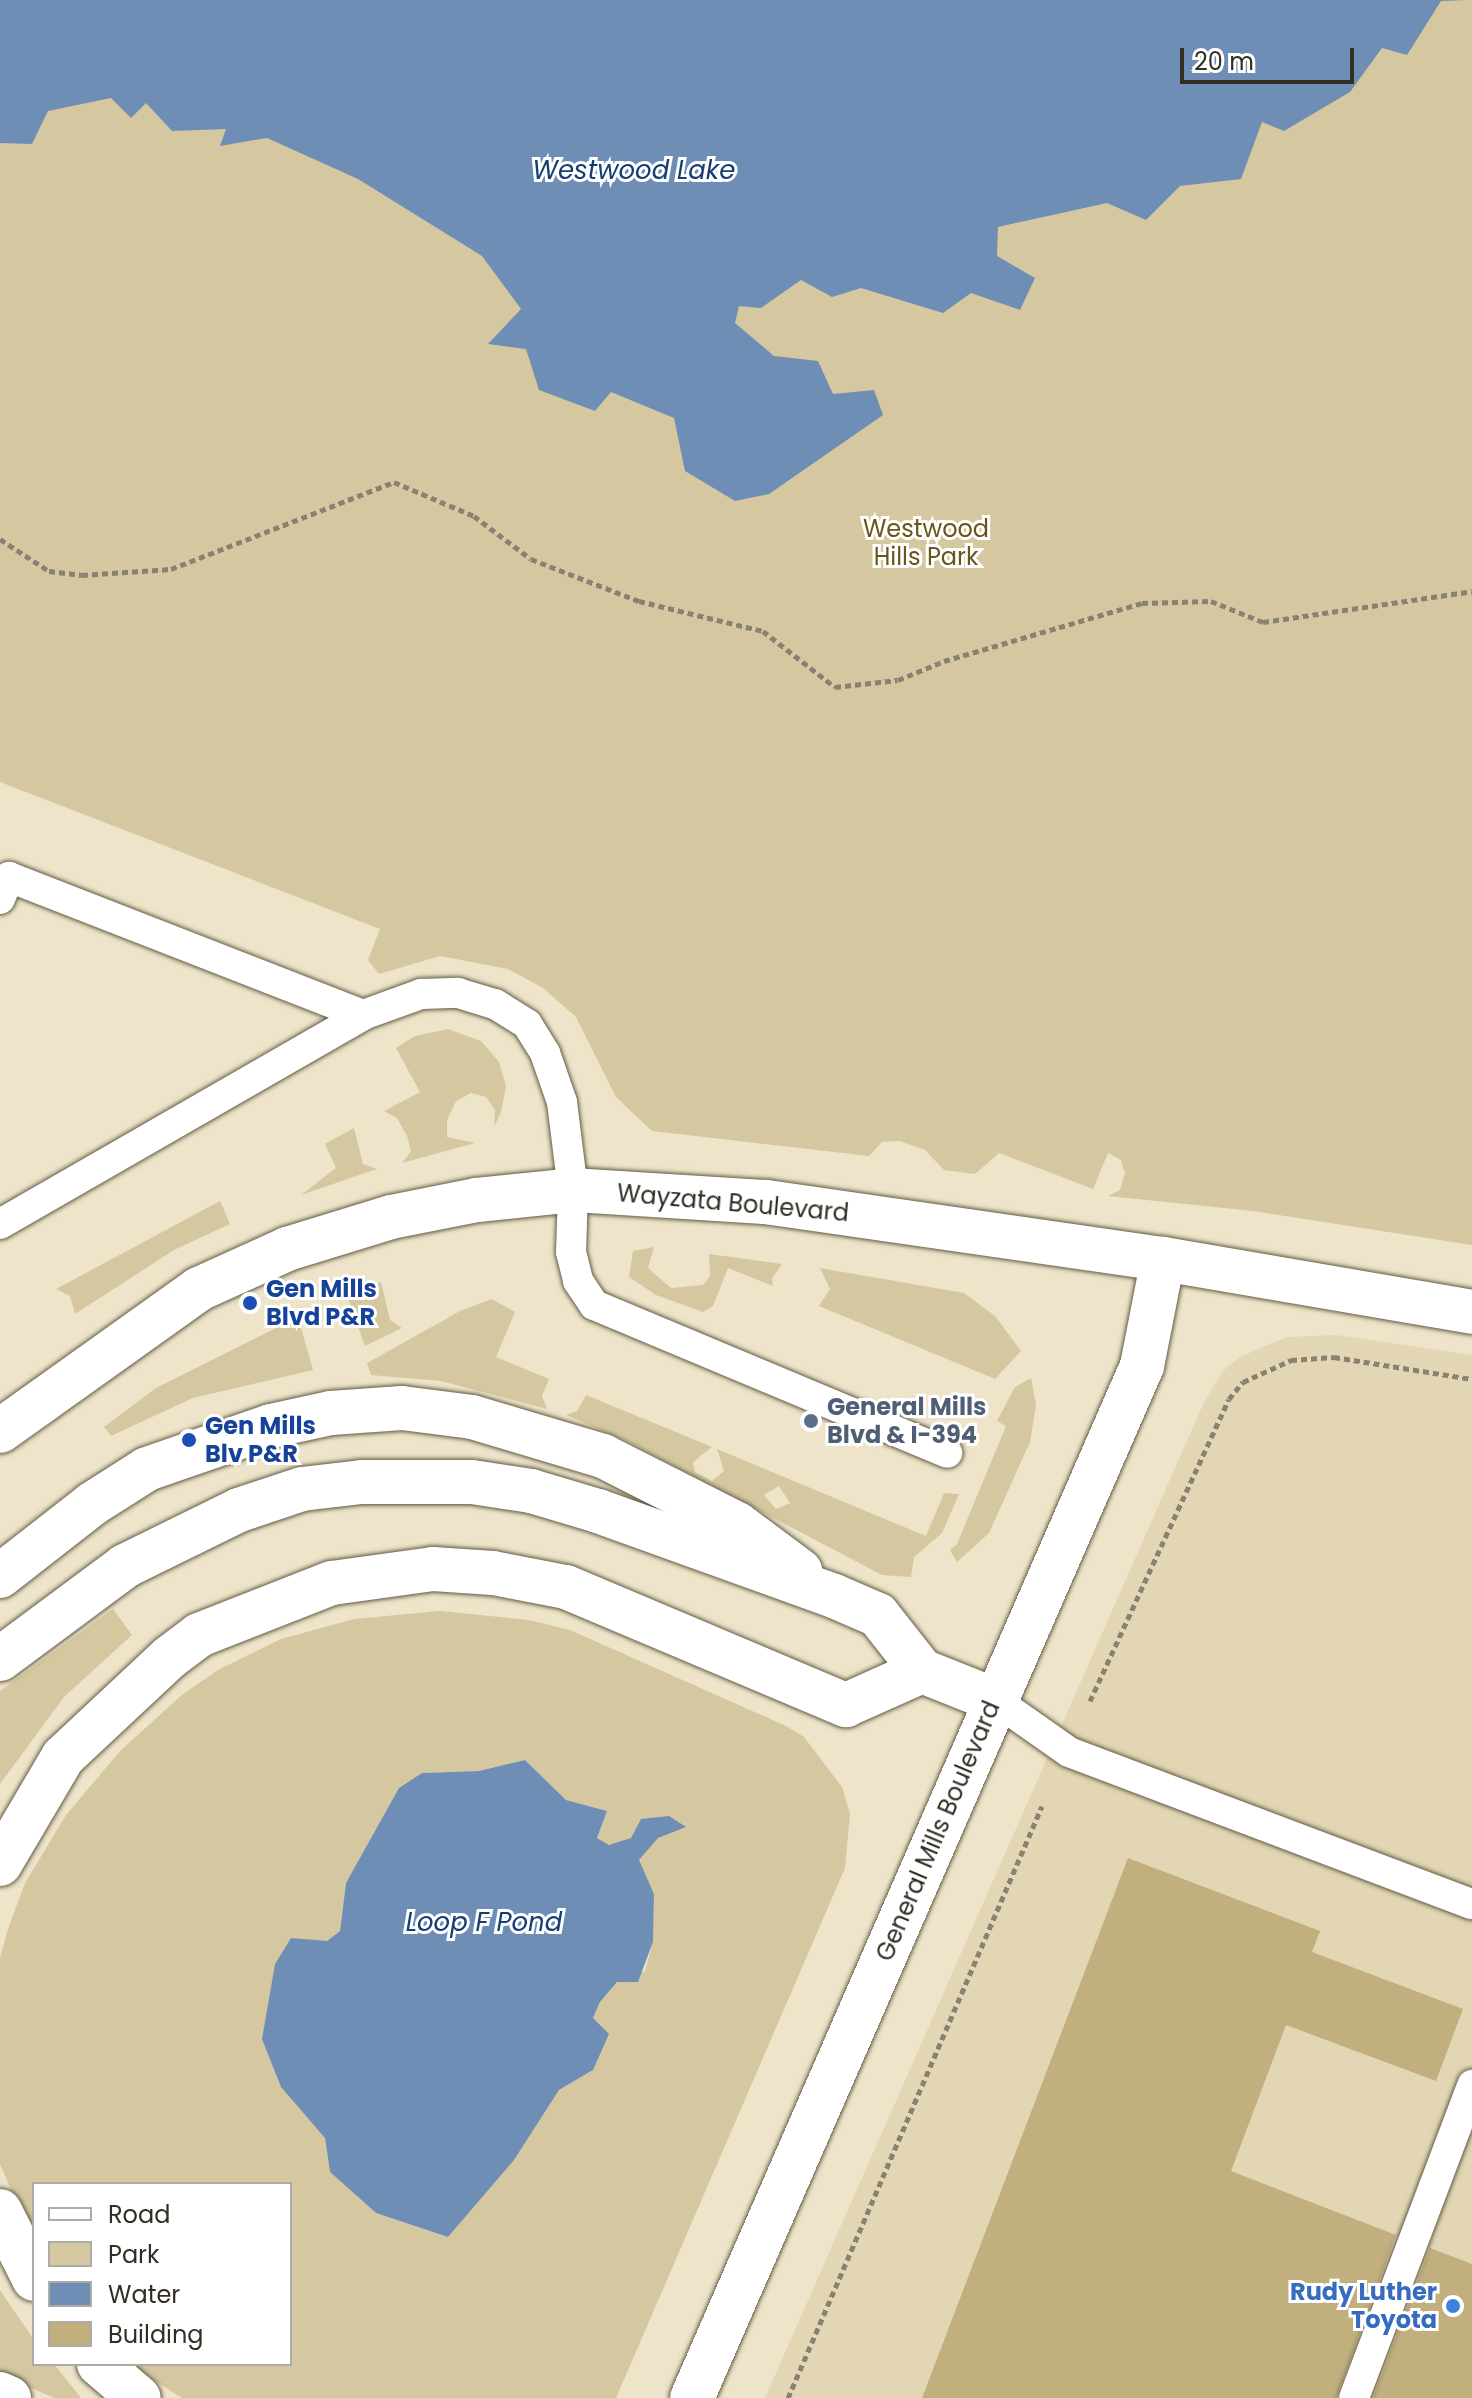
<!DOCTYPE html>
<html>
<head>
<meta charset="utf-8">
<style>
	body { margin:0 }
	#map { position:relative; width:1472px; height:2398px; overflow:hidden; background:#ede4c9; font-family:Poppins,sans-serif }
	div>[style] { position:absolute }
	.built>* { inset:0; background:#e2d6b4 }
	.green>* { inset:0; background:#d5c8a0 }
	.water>* { inset:0; background:#6f8eb6 }
	.building>* { inset:0; background:#c1b07d }
	.path>* { height:5px; margin-top:-2.5px; transform-origin:0; background:repeating-linear-gradient(90deg,#888270 0 6px,transparent 0 10px) }
	.roads { filter:drop-shadow(0 0 2px #635b44) drop-shadow(0 0 2px #635b44) }
	.service>* { height:30px; margin:-15px; padding:0 15px; transform-origin:15px; border-radius:15px; background:#fff }
	.tertiary>* { height:44px; margin:-22px; padding:0 22px; transform-origin:22px; border-radius:22px; background:#fff }
	.motorway>* { height:44px; margin:-22px; padding:0 22px; transform-origin:22px; border-radius:22px; background:#fff }
	.dots>* { width:22px; height:22px; translate:-50% -50%; box-sizing:border-box; border:4px solid #fff; border-radius:50% }
	span { translate:-50% -50%; white-space:nowrap; text-align:center; line-height:1.15; -webkit-text-stroke:6px #fff; paint-order:stroke }
	.park-label { font-size:24px; color:#68551a }
	.street-label { font-size:24px; color:#322e24 }
	.transit-label { font-size:24px; color:#164399; font-weight:700 }
	.left { translate:0 -50%; text-align:left }
	.service-label { font-size:24px; color:#4e5e75; font-weight:700 }
	.shop-label { font-size:24px; color:#366cbe; font-weight:700 }
	.right { translate:-100% -50%; text-align:right }
	.water-label { font-size:26px; color:#153f72; font-style:italic }
	.legend { position:absolute; left:32px; top:2182px; width:260px; height:184px; box-sizing:border-box; background:#fff; border:2px solid #adaba7; margin:0; padding:10px 14px; list-style:none; font-size:24px; color:#322e24 }
	.legend li { display:flex; align-items:center; gap:16px; height:40px }
	.legend b { width:40px; border:2px solid #adaba7 }
	.scale { position:absolute; left:1180px; top:48px; width:174px; height:36px; box-sizing:border-box; border:4px solid #322e24; border-top:0; padding-left:10px; font-size:24px; line-height:28px; white-space:nowrap; color:#322e24; -webkit-text-stroke:6px #fff; paint-order:stroke }
</style>
</head>
<body>
<div id="map">
	<div class="built">
		<div style="clip-path:polygon(1336px 1335px,1472px 1355px,1472px 2398px,765px 2398px,1205px 1400px,1224px 1370px,1242px 1356px,1287px 1337px)"></div>
	</div>
	<div class="green">
		<div style="clip-path:polygon(0 0,1472px 0,1472px 1245px,1253px 1211px,1108px 1196px,1120px 1190px,1125px 1173px,1121px 1160px,1108px 1153px,1093px 1189px,999px 1153px,975px 1174px,944px 1170px,925px 1150px,900px 1141px,882px 1142px,869px 1156px,652px 1131px,616px 1097px,576px 1017px,543px 988px,508px 969px,440px 956px,379px 974px,368px 960px,380px 929px,0 782px)"></div>
		<div style="clip-path:polygon(448px 1029px,481px 1041px,499px 1062px,506px 1086px,501px 1112px,494px 1127px,495px 1110px,486px 1097px,471px 1093px,456px 1101px,447px 1120px,447px 1137px,475px 1143px,402px 1163px,411px 1151px,407px 1136px,397px 1118px,384px 1111px,420px 1092px,396px 1048px,415px 1036px)"></div>
		<div style="clip-path:polygon(354px 1128px,363px 1164px,377px 1169px,301px 1195px,336px 1168px,325px 1144px)"></div>
		<div style="clip-path:polygon(220px 1201px,230px 1224px,174px 1250px,75px 1314px,70px 1296px,56px 1289px)"></div>
		<div style="clip-path:polygon(654px 1247px,648px 1268px,671px 1288px,703px 1285px,710px 1276px,709px 1254px,782px 1264px,772px 1278px,773px 1286px,728px 1268px,713px 1306px,703px 1312px,656px 1295px,629px 1277px,633px 1251px)"></div>
		<div style="clip-path:polygon(820px 1268px,964px 1293px,995px 1316px,1021px 1351px,995px 1379px,819px 1306px,830px 1289px)"></div>
		<div style="clip-path:polygon(381px 1282px,390px 1320px,402px 1328px,365px 1346px,347px 1295px)"></div>
		<div style="clip-path:polygon(492px 1299px,515px 1312px,496px 1357px,549px 1379px,542px 1396px,547px 1409px,441px 1381px,371px 1375px,367px 1363px,462px 1310px)"></div>
		<div style="clip-path:polygon(298px 1317px,313px 1370px,193px 1398px,111px 1436px,104px 1427px,156px 1388px)"></div>
		<div style="clip-path:polygon(1031px 1378px,1036px 1405px,1030px 1442px,989px 1533px,957px 1562px,950px 1550px,957px 1544px,1006px 1426px,997px 1421px,1015px 1387px)"></div>
		<div style="clip-path:polygon(evenodd,586px 1395px,712px 1447px,693px 1462px,695px 1472px,712px 1481px,724px 1471px,717px 1449px,926px 1536px,944px 1493px,959px 1494px,942px 1533px,914px 1557px,911px 1577px,882px 1575px,629px 1442px,566px 1415px,577px 1411px,586px 1395px,779px 1486px,790px 1503px,776px 1509px,764px 1495px,779px 1486px)"></div>
		<div style="clip-path:polygon(113px 1609px,132px 1635px,64px 1697px,0 1784px,0 1691px)"></div>
		<div style="clip-path:polygon(evenodd,440px 1611px,529px 1620px,570px 1630px,786px 1726px,804px 1737px,842px 1787px,850px 1814px,845px 1868px,616px 2398px,182px 2398px,129px 2364px,290px 2364px,290px 2184px,34px 2184px,34px 2243px,0 2164px,0 1958px,8px 1929px,25px 1883px,66px 1815px,120px 1751px,183px 1694px,218px 1670px,281px 1639px,354px 1619px,440px 1611px,525px 1760px,566px 1800px,607px 1811px,597px 1838px,609px 1845px,685px 1826px,658px 1838px,638px 1860px,654px 1894px,653px 1942px,645px 1971px,617px 1982px,600px 2002px,593px 2018px,593px 2070px,559px 2090px,514px 2160px,448px 2237px,376px 2213px,330px 2172px,325px 2138px,327px 1941px,340px 1931px,346px 1883px,422px 1773px,479px 1771px,525px 1760px)"></div>
		<div style="clip-path:polygon(0 2290px,34px 2340px,34px 2364px,54px 2364px,81px 2398px,54px 2398px,0 2374px)"></div>
	</div>
	<div class="water">
		<div style="clip-path:polygon(0 0,1467px 0,1441px 1px,1407px 55px,1382px 48px,1350px 92px,1284px 131px,1262px 122px,1241px 179px,1180px 186px,1146px 220px,1107px 203px,998px 227px,997px 256px,1035px 278px,1020px 310px,971px 293px,943px 313px,861px 288px,832px 297px,801px 280px,761px 308px,739px 306px,735px 323px,774px 356px,818px 361px,833px 394px,874px 390px,883px 415px,769px 494px,735px 501px,685px 471px,674px 418px,611px 392px,595px 411px,539px 390px,526px 349px,488px 344px,521px 309px,482px 256px,358px 179px,267px 138px,220px 146px,226px 129px,172px 131px,146px 103px,131px 118px,111px 98px,48px 111px,32px 144px,0 143px)"></div>
		<div style="clip-path:polygon(525px 1760px,566px 1800px,607px 1811px,597px 1838px,609px 1845px,631px 1838px,641px 1819px,669px 1816px,686px 1827px,658px 1838px,639px 1860px,654px 1894px,653px 1942px,638px 1982px,617px 1982px,600px 2002px,593px 2018px,609px 2034px,593px 2070px,559px 2090px,514px 2160px,448px 2237px,376px 2213px,330px 2172px,325px 2138px,281px 2087px,262px 2039px,275px 1964px,291px 1938px,327px 1941px,340px 1931px,346px 1883px,399px 1788px,422px 1773px,479px 1771px)"></div>
	</div>
	<div class="building">
		<div style="clip-path:polygon(1128px 1858px,1320px 1931px,1312px 1952px,1463px 2009px,1436px 2081px,1286px 2025px,1231px 2171px,1396px 2235px,1336px 2398px,922px 2398px)"></div>
		<div style="clip-path:polygon(1430px 2248px,1472px 2264px,1472px 2398px,1373px 2398px)"></div>
	</div>
	<div class="path">
		<div style="left:0;top:539px;width:59px;rotate:33.1deg"></div>
		<div style="left:49px;top:571px;width:33px;rotate:7deg"></div>
		<div style="left:82px;top:575px;width:89px;rotate:-3.9deg"></div>
		<div style="left:171px;top:569px;width:239px;rotate:-21.3deg"></div>
		<div style="left:394px;top:482px;width:87px;rotate:23deg"></div>
		<div style="left:474px;top:516px;width:71px;rotate:37deg"></div>
		<div style="left:531px;top:559px;width:116px;rotate:21.3deg"></div>
		<div style="left:639px;top:601px;width:128px;rotate:13.6deg"></div>
		<div style="left:763px;top:631px;width:91px;rotate:37.9deg"></div>
		<div style="left:835px;top:687px;width:63px;rotate:-6.3deg"></div>
		<div style="left:898px;top:680px;width:50px;rotate:-22.4deg"></div>
		<div style="left:944px;top:661px;width:206px;rotate:-16.3deg"></div>
		<div style="left:1142px;top:603px;width:69px;rotate:-1.7deg"></div>
		<div style="left:1211px;top:601px;width:56px;rotate:22deg"></div>
		<div style="left:1263px;top:622px;width:211px;rotate:-8.4deg"></div>
		<div style="left:1090px;top:1701px;width:332px;rotate:-65.3deg"></div>
		<div style="left:1229px;top:1399px;width:22px;rotate:-51deg"></div>
		<div style="left:1243px;top:1382px;width:53px;rotate:-24.6deg"></div>
		<div style="left:1291px;top:1360px;width:43px;rotate:-4deg"></div>
		<div style="left:1334px;top:1357px;width:140px;rotate:9.1deg"></div>
		<div style="left:788px;top:2398px;width:644px;rotate:-66.78deg"></div>
	</div>
	<div class="roads">
		<div class="service">
			<div style="left:0;top:899px;width:24px;rotate:-68deg"></div>
			<div style="left:9px;top:877px;width:380px;rotate:21.3deg"></div>
			<div style="left:0;top:1224px;width:419px;rotate:-29.9deg"></div>
			<div style="left:363px;top:1015px;width:62px;rotate:-19.9deg"></div>
			<div style="left:421px;top:994px;width:37px;rotate:-2deg"></div>
			<div style="left:458px;top:993px;width:39px;rotate:17deg"></div>
			<div style="left:495px;top:1004px;width:38px;rotate:32deg"></div>
			<div style="left:527px;top:1024px;width:34px;rotate:58deg"></div>
			<div style="left:545px;top:1053px;width:52px;rotate:70.9deg"></div>
			<div style="left:562px;top:1102px;width:89px;rotate:82.9deg"></div>
			<div style="left:573px;top:1190px;width:62px;rotate:91.8deg"></div>
			<div style="left:571px;top:1252px;width:30px;rotate:76deg"></div>
			<div style="left:578px;top:1281px;width:29px;rotate:56deg"></div>
			<div style="left:594px;top:1305px;width:383px;rotate:22.7deg"></div>
			<div style="left:995px;top:1700px;width:90px;rotate:35.1deg"></div>
			<div style="left:1069px;top:1752px;width:431px;rotate:20.7deg"></div>
			<div style="left:1354px;top:2398px;width:335px;rotate:-69.3deg"></div>
		</div>
		<div class="tertiary">
			<div style="left:0;top:1431px;width:244px;rotate:-35.5deg"></div>
			<div style="left:199px;top:1289px;width:97px;rotate:-24.4deg"></div>
			<div style="left:287px;top:1249px;width:109px;rotate:-17.1deg"></div>
			<div style="left:391px;top:1217px;width:88px;rotate:-11.2deg"></div>
			<div style="left:477px;top:1200px;width:97px;rotate:-5.9deg"></div>
			<div style="left:573px;top:1190px;width:193px;rotate:3.6deg"></div>
			<div style="left:766px;top:1202px;width:401px;rotate:8.2deg"></div>
			<div style="left:1163px;top:1259px;width:314px;rotate:9.7deg"></div>
			<div style="left:692px;top:2398px;width:1126px;rotate:-66.44deg"></div>
			<div style="left:1142px;top:1366px;width:109px;rotate:-78.9deg"></div>
		</div>
		<div class="motorway">
			<div style="left:0;top:1576px;width:117px;rotate:-38deg"></div>
			<div style="left:92px;top:1504px;width:65px;rotate:-32.5deg"></div>
			<div style="left:147px;top:1469px;width:131px;rotate:-19.1deg"></div>
			<div style="left:271px;top:1426px;width:61px;rotate:-12.2deg"></div>
			<div style="left:331px;top:1413px;width:71px;rotate:-4deg"></div>
			<div style="left:402px;top:1408px;width:71px;rotate:7.3deg"></div>
			<div style="left:472px;top:1417px;width:137px;rotate:16.6deg"></div>
			<div style="left:603px;top:1456px;width:150px;rotate:26.9deg"></div>
			<div style="left:737px;top:1524px;width:79px;rotate:36.7deg"></div>
			<div style="left:0;top:1659px;width:156px;rotate:-36.6deg"></div>
			<div style="left:125px;top:1566px;width:127px;rotate:-26.2deg"></div>
			<div style="left:239px;top:1510px;width:66px;rotate:-18.4deg"></div>
			<div style="left:302px;top:1489px;width:60px;rotate:-6.7deg"></div>
			<div style="left:362px;top:1482px;width:110px"></div>
			<div style="left:472px;top:1482px;width:60px;rotate:8.7deg"></div>
			<div style="left:531px;top:1491px;width:70px;rotate:16.6deg"></div>
			<div style="left:598px;top:1511px;width:251px;rotate:19.8deg"></div>
			<div style="left:834px;top:1596px;width:48px;rotate:23.4deg"></div>
			<div style="left:878px;top:1615px;width:71px;rotate:51.8deg"></div>
			<div style="left:922px;top:1671px;width:79px;rotate:21.7deg"></div>
			<div style="left:0;top:1864px;width:124px;rotate:-59.5deg"></div>
			<div style="left:63px;top:1757px;width:146px;rotate:-43.1deg"></div>
			<div style="left:170px;top:1657px;width:36px;rotate:-37deg"></div>
			<div style="left:199px;top:1635px;width:143px;rotate:-21.4deg"></div>
			<div style="left:332px;top:1583px;width:102px;rotate:-7.9deg"></div>
			<div style="left:433px;top:1569px;width:60px;rotate:3.8deg"></div>
			<div style="left:493px;top:1573px;width:74px;rotate:10.9deg"></div>
			<div style="left:566px;top:1587px;width:304px;rotate:22.9deg"></div>
			<div style="left:846px;top:1705px;width:83px;rotate:-24.1deg"></div>
			<div style="left:0;top:2211px;width:76px;rotate:63.4deg"></div>
			<div style="left:99px;top:2364px;width:52px;rotate:40.4deg"></div>
			<div style="left:0;top:2394px;width:10px;rotate:24deg"></div>
		</div>
	</div>
	<div class="dots">
		<div style="left:250px;top:1303px;background:#1a4fb4"></div>
		<div style="left:811px;top:1421px;background:#5c6f8a"></div>
		<div style="left:189px;top:1440px;background:#1a4fb4"></div>
		<div style="left:1453px;top:2306px;background:#3f7fe0"></div>
	</div>
	<div class="park-label">
		<span style="left:926px;top:543px">Westwood<br>Hills Park</span>
	</div>
	<div class="street-label">
		<span style="left:733px;top:1203px;rotate:5deg">Wayzata Boulevard</span>
		<span style="left:938px;top:1831px;rotate:-67deg">General Mills Boulevard</span>
	</div>
	<div class="transit-label">
		<span class="left" style="left:266px;top:1303px">Gen Mills<br>Blvd P&amp;R</span>
		<span class="left" style="left:205px;top:1440px">Gen Mills<br>Blv P&amp;R</span>
	</div>
	<div class="service-label">
		<span class="left" style="left:827px;top:1421px">General Mills<br>Blvd &amp; I-394</span>
	</div>
	<div class="shop-label">
		<span class="right" style="left:1437px;top:2306px">Rudy Luther<br>Toyota</span>
	</div>
	<div class="water-label">
		<span style="left:634px;top:171px">Westwood Lake</span>
		<span style="left:484px;top:1923px">Loop F Pond</span>
	</div>
	<ul class="legend">
	<li><b style="height:10px;background:#fff"></b>Road</li>
	<li><b style="height:22px;background:#d5c8a0"></b>Park</li>
	<li><b style="height:22px;background:#6f8eb6"></b>Water</li>
	<li><b style="height:22px;background:#c1b07d"></b>Building</li>
	</ul>
	<div class="scale">20 m</div>
</div>
</body>
</html>
